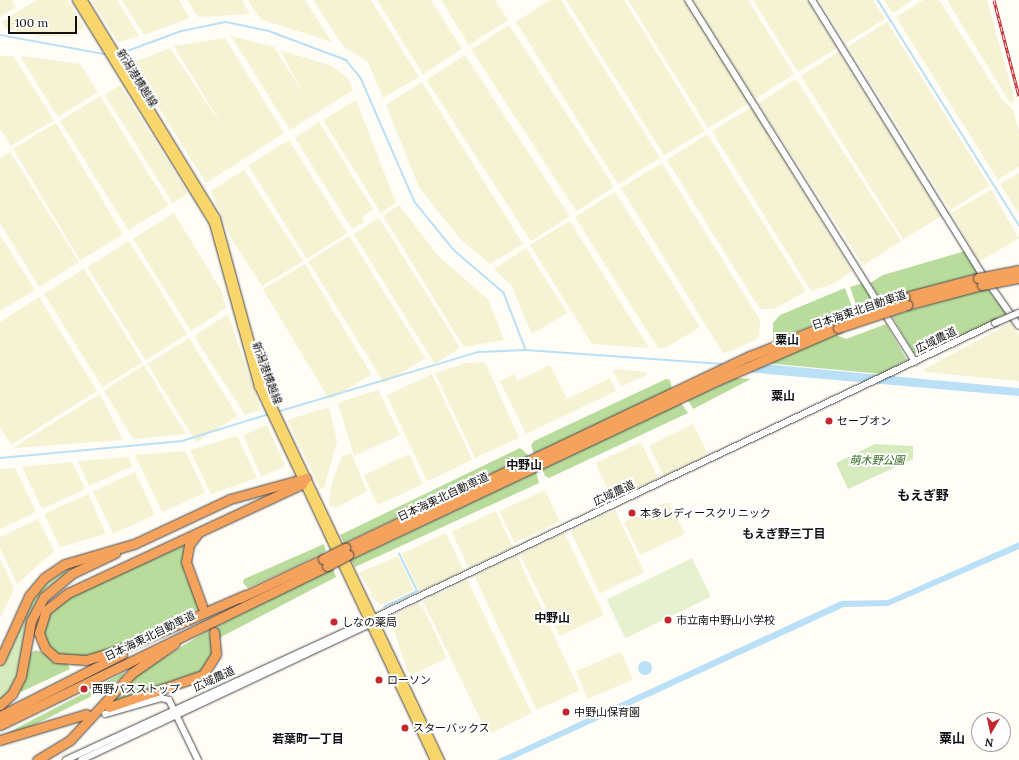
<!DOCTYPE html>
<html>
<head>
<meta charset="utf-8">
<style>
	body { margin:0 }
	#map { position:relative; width:1019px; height:760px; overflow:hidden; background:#fffdf5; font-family:Lora,"Noto Sans JP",serif }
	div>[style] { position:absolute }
	.farmland>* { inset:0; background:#f6f3d4; transform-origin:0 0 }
	.green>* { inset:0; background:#d5ebbd }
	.forest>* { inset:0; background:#b9dc9c }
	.pitch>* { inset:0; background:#e6f2cf; transform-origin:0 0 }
	.water>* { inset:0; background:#b9e0f7 }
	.round { border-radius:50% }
	.stream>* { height:1.5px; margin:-0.75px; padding:0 0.75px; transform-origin:0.75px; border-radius:0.75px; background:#b9e0f7 }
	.roads { filter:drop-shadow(0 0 1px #444) drop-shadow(0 0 1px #444) }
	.tertiary>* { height:6px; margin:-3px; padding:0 3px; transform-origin:3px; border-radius:3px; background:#fff }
	.primary>* { height:7px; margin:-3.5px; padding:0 3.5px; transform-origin:3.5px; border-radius:3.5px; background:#f9d66b }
	.motorway>* { height:9px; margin:-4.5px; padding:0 4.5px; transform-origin:4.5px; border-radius:4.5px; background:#f5a25d }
	.rail>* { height:3px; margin-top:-1.5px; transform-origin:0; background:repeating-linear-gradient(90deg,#fff 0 4.5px,#c4262e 0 9px); box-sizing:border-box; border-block:1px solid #c4262e }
	.bridges { filter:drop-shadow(0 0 1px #444) drop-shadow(0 0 1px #444) }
	.tertiary-bridge>* { height:6px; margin:-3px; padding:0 3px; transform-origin:3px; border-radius:3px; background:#fff }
	.motorway-bridge>* { height:9px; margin:-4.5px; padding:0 4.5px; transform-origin:4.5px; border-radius:4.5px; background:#f5a25d }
	.dots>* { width:11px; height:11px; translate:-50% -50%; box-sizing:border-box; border:2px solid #fff; border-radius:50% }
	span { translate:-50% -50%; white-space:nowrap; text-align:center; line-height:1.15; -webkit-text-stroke:4px #fff; paint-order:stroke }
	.street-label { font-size:11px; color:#111 }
	.poi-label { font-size:11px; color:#111 }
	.left { translate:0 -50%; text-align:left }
	.park-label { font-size:11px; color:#2f6b1f; font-style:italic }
	.neighbourhood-label { font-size:12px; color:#111; font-weight:700 }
	.quarter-label { font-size:13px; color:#111; font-weight:700 }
	.north { position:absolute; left:971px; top:712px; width:40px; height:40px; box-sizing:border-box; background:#fff; border:1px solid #a0a0a0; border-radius:50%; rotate:189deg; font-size:11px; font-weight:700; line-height:16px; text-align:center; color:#111 }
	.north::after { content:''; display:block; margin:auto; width:14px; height:18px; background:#c4262e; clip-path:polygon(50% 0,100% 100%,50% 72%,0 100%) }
	.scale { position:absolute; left:8px; top:16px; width:69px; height:18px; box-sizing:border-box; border:2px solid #111; border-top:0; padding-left:5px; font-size:12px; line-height:14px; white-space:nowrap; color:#111; -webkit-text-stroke:3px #fff; paint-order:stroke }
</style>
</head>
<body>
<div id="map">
	<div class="farmland">
		<div style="clip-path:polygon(0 0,12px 0,16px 7px,0 17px)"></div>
		<div style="clip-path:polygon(37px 0,67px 0,84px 27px,70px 37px,39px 36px,8px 29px,1px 22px)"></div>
		<div style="clip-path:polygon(91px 0,117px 0,139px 36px,118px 42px)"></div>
		<div style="clip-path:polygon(122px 0,179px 0,190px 18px,144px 35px)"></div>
		<div style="clip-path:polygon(187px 0,242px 0,250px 14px,198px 17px)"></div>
		<div style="clip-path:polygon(248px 0,305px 0,332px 42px,260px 19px)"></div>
		<div style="clip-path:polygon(313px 0,371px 0,419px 77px,383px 98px,368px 62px,343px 46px)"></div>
		<div style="clip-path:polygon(377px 0,431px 0,462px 49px,423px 74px)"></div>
		<div style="clip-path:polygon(441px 0,495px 0,508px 20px,469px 45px)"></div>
		<div style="clip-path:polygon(550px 0,561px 0,660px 158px,618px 184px,516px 22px)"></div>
		<div style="clip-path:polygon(566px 0,624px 0,705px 131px,664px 155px)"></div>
		<div style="clip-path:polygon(628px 0,685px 0,749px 103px,708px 128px)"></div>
		<div style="clip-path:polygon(693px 0,748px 0,794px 74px,755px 99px)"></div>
		<div style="clip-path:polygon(753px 0,807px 0,837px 48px,798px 72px)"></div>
		<div style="clip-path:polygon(819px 0,873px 0,885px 19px,846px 43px)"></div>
		<div style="clip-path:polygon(884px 0,913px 0,893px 13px)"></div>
		<div style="clip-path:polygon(923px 0,939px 0,1002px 99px,1013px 110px,1019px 131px,1019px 167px,998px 180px,896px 17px)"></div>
		<div style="clip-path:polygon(947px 0,987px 0,1015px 101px,1010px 103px)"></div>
		<div style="left:887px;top:22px;width:193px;height:46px;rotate:58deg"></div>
		<div style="left:509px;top:25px;width:193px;height:45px;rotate:57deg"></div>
		<div style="clip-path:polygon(231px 36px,274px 47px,304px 95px,280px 50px,332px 66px,348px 79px,353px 90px,290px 130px)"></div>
		<div style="clip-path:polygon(225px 38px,284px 133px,206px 183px,131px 63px,170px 48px,226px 132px,174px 46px)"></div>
		<div style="left:839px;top:52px;width:193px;height:45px;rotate:58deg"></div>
		<div style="left:465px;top:55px;width:192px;height:46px;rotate:57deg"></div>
		<div style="clip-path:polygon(0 56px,13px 56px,54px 120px,11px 146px,0 129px)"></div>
		<div style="clip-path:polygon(23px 56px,80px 64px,98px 92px,58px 117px,21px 58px)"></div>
		<div style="left:796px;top:79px;width:193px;height:45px;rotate:57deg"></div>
		<div style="clip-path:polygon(422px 82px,523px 244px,490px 264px,461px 240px,419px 187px,386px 105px)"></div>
		<div style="left:120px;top:85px;width:128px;height:18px;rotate:58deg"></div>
		<div style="left:100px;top:96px;width:129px;height:47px;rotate:58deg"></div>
		<div style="clip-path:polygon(356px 100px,396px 203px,381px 213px,323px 120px)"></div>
		<div style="clip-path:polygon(752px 107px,852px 271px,835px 283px,811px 291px,712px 131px)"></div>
		<div style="clip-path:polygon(319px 122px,373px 209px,362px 217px,365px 222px,352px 229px,295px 138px)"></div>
		<div style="left:56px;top:123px;width:130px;height:50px;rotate:59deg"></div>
		<div style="clip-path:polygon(707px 134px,806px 291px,774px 309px,760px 309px,667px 160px)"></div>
		<div style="left:289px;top:140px;width:110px;height:48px;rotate:58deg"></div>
		<div style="clip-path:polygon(10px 152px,79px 262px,39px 287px,0 223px,0 158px)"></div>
		<div style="clip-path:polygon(662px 163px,760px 320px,759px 338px,732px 351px,723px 353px,621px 188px)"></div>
		<div style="clip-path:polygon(244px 170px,303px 261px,262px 286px,229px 235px,211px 191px)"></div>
		<div style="clip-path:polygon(1019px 173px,1019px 214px,1000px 184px)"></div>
		<div style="left:991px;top:190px;width:56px;height:46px;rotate:60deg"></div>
		<div style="clip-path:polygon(615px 192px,700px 327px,665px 348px,658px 348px,575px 217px)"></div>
		<div style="clip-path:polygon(399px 205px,439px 257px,488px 299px,504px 340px,464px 347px,383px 216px)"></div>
		<div style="clip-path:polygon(174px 213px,221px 290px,226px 308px,191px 331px,133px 239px)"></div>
		<div style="left:379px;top:218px;width:153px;height:30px;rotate:58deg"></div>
		<div style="clip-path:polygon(570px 221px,649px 348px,592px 344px,530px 245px)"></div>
		<div style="clip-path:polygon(0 235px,35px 290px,0 311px)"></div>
		<div style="left:349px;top:236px;width:144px;height:48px;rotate:58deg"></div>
		<div style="left:129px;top:241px;width:110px;height:49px;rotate:58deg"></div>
		<div style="clip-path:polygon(526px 248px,567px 313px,532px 334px,511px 285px,494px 269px)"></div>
		<div style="left:305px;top:264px;width:129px;height:49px;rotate:59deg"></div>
		<div style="left:84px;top:269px;width:110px;height:47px;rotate:58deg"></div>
		<div style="clip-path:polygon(39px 297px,97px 391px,11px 445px,0 427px,0 322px)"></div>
		<div style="clip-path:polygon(228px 314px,261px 410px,245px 415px,194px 336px)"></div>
		<div style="clip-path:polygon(1011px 323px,1019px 336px,1019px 381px,925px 372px,924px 369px)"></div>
		<div style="left:189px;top:338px;width:92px;height:49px;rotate:58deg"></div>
		<div style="clip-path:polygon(485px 362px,519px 438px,475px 458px,435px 373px,466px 363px)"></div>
		<div style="clip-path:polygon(144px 365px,186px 434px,133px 439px,104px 391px)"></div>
		<div style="clip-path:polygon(550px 365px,567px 399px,610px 378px,616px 391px,526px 434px,500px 381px,514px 374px,517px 381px)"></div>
		<div style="clip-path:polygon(612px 369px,647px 372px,647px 375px,621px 386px)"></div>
		<div style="left:432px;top:374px;width:95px;height:50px;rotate:65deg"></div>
		<div style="clip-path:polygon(378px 390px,400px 435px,354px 456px,338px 403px)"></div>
		<div style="clip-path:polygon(100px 394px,123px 440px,13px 448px)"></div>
		<div style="clip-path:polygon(329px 407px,337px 441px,324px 488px,320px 488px,287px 420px)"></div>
		<div style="left:693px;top:424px;width:34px;height:49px;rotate:64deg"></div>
		<div style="left:267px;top:425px;width:45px;height:26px;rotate:66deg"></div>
		<div style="clip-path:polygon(237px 436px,257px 478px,211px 494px,190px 450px)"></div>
		<div style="left:641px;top:442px;width:40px;height:50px;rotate:65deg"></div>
		<div style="clip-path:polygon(185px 451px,205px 493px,162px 512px,135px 455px)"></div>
		<div style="clip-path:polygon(351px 453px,367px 491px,336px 508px,329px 505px,331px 486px,342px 456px)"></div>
		<div style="left:409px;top:454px;width:33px;height:50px;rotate:65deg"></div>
		<div style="clip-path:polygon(128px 457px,132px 466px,89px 486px,78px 461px)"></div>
		<div style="clip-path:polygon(72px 462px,85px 489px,42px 509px,22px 467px)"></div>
		<div style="clip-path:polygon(15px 468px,36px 512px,0 529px,0 469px)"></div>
		<div style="left:135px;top:472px;width:47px;height:46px;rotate:65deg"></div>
		<div style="left:545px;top:490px;width:35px;height:50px;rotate:65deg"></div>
		<div style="clip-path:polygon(88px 494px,106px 534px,60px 547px,44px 514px)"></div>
		<div style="clip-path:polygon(665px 503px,670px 503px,685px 534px,640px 555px,624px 522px)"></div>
		<div style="left:615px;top:510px;width:69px;height:49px;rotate:65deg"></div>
		<div style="left:496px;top:511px;width:40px;height:49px;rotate:65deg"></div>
		<div style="clip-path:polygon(38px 519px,54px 551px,17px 584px,0 548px,0 537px)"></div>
		<div style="left:446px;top:533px;width:42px;height:49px;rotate:65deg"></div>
		<div style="left:564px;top:533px;width:91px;height:49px;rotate:64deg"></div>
		<div style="clip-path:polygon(398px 556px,414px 590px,381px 605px,369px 595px,372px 594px,359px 573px)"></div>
		<div style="left:517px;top:556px;width:148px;height:47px;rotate:65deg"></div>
		<div style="clip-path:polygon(0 558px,14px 589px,0 619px)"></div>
		<div style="left:467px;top:580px;width:148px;height:49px;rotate:64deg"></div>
		<div style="clip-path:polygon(418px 603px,425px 612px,447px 658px,414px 674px,408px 672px,393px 628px,386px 630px,388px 617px)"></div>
		<div style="left:621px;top:652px;width:30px;height:49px;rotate:67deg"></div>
	</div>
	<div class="green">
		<div style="clip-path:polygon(875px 444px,913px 446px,913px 459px,848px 489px,836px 463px)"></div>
		<div style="clip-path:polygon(99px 556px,49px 588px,13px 689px,0 701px,0 667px,32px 595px,59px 569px)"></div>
	</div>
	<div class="forest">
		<div style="clip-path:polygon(965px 251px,979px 273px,881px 300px,870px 283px,883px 275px)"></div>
		<div style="clip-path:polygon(863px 283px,875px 302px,857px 308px,850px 287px)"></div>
		<div style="clip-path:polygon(845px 288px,853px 310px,773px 341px,773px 323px,780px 315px)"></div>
		<div style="clip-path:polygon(987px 288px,1007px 314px,922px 355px,914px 353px,892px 316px)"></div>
		<div style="clip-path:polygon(886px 324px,907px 360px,882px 374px,765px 363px,834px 334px,846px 339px)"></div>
		<div style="clip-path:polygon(736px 378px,751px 379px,693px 409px,688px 400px)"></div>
		<div style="clip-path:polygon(666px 379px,670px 380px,672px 389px,534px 454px,531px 445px,534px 441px)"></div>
		<div style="clip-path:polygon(681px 403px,688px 413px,549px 478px,545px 476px,542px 469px)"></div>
		<div style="clip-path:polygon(520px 448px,529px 456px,344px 543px,340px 535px)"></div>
		<div style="clip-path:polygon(536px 472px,539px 483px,355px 567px,351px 560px)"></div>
		<div style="clip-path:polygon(324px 544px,326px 551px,296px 566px,248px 588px,243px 583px,244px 579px)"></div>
		<div style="clip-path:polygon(179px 545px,184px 547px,184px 571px,200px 608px,115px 648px,81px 658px,58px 654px,50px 649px,42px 633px,47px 613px,69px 596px)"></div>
		<div style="clip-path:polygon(333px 568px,336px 577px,219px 638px,217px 626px)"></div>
		<div style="clip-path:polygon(209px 630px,213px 652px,202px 671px,106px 704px,138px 673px)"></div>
		<div style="clip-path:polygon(36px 650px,68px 664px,70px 669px,21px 692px,18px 688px,29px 654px)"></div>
		<div style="clip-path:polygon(125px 672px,122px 678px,90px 697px,24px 730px,7px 733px)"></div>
	</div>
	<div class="pitch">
		<div style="left:692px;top:558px;width:43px;height:95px;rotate:64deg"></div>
	</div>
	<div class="water">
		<div style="clip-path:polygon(764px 364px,1019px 388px,1019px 396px,746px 372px)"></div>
		<div style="clip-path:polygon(1019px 542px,1019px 549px,888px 606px,844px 607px,511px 760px,497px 760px,841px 601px,888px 600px)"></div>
		<div class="round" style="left:638px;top:661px;width:14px;height:14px"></div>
	</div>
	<div class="stream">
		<div style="left:878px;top:0;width:266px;rotate:57.9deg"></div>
		<div style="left:0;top:35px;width:107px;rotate:10.3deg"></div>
		<div style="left:119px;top:54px;width:67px;rotate:-20.1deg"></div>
		<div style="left:182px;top:31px;width:45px;rotate:-11.6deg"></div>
		<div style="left:226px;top:22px;width:44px;rotate:11.8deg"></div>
		<div style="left:269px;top:31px;width:82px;rotate:20.6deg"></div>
		<div style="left:346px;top:60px;width:23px;rotate:50deg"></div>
		<div style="left:361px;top:78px;width:135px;rotate:66.5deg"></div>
		<div style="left:415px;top:202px;width:62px;rotate:50.9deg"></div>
		<div style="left:454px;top:250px;width:66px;rotate:40.7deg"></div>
		<div style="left:504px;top:293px;width:61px;rotate:68.9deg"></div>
		<div style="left:277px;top:412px;width:210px;rotate:-16.6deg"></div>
		<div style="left:478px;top:352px;width:48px;rotate:-2.4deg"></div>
		<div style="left:526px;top:350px;width:197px;rotate:4.1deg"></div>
		<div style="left:0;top:458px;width:183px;rotate:-5.3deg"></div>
		<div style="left:182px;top:441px;width:91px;rotate:-17.2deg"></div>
		<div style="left:384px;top:607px;width:37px;rotate:-26deg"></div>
		<div style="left:417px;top:591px;width:41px;rotate:-115.9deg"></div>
	</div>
	<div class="roads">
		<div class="tertiary">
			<div style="left:688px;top:0;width:427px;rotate:57.9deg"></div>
			<div style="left:812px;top:0;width:319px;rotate:58.2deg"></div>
			<div style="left:980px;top:271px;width:67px;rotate:54.7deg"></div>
			<div style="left:105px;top:714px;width:58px;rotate:-15.9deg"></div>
			<div style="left:161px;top:698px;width:8px;rotate:14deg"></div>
			<div style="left:169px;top:700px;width:67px;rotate:64.2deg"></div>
			<div style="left:66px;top:760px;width:337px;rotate:-24.7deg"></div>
			<div style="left:372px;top:619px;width:690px;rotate:-25.41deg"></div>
			<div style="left:81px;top:760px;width:317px;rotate:-25.2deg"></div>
			<div style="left:368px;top:625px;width:6px;rotate:-59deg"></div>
		</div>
		<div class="primary">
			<div style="left:76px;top:0;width:262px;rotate:58.4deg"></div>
			<div style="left:213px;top:223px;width:169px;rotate:74.6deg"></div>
			<div style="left:258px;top:386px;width:413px;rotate:64.8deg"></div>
			<div style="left:83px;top:0;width:255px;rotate:58.6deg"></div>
			<div style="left:216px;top:218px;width:156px;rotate:74.7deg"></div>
			<div style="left:257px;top:368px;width:43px;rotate:68.2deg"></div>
			<div style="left:273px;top:408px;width:390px;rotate:64.6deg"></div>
		</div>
		<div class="motorway">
			<div style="left:905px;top:297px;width:75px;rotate:-14.6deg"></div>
			<div style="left:907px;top:305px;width:78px;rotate:-14.9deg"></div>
			<div style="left:198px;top:533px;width:15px;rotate:127deg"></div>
			<div style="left:189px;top:545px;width:17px;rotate:100deg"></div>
			<div style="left:186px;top:562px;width:47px;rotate:70deg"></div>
			<div style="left:345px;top:548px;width:448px;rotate:-25.4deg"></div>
			<div style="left:750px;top:356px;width:105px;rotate:-21.9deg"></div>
			<div style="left:348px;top:555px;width:409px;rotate:-25.3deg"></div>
			<div style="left:718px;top:380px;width:131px;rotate:-23.4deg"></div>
			<div style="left:240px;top:598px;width:92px;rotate:-25.2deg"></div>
			<div style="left:0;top:660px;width:70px;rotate:-65.6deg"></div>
			<div style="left:29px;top:596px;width:23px;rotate:-50deg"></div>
			<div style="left:44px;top:578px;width:25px;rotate:-34deg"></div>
			<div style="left:65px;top:564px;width:72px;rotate:-16.2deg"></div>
			<div style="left:134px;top:544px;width:106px;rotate:-25.1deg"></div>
			<div style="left:230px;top:499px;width:79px;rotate:-15.4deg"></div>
			<div style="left:306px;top:478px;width:7px;rotate:124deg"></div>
			<div style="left:302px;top:484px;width:258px;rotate:155deg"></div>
			<div style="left:68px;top:593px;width:28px;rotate:142deg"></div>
			<div style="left:46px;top:610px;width:24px;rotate:107deg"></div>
			<div style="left:39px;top:633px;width:16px;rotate:68deg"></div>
			<div style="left:45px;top:648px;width:15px;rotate:42deg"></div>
			<div style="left:56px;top:658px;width:30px;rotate:4deg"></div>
			<div style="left:86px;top:660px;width:37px;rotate:-17deg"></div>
			<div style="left:121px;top:649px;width:135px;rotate:-23.5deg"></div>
			<div style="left:0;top:705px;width:16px;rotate:-43deg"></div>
			<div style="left:12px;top:694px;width:20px;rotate:-63deg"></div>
			<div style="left:21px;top:676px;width:56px;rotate:-79.7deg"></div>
			<div style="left:31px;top:621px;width:27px;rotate:-62deg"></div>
			<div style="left:44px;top:597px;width:35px;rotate:-40deg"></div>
			<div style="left:71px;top:574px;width:49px;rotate:-25.5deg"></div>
			<div style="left:109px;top:707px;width:99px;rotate:-18.8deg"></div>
			<div style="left:203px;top:675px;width:25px;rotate:-58deg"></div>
			<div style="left:216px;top:654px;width:22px;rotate:-95deg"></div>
			<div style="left:0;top:716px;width:137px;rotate:-26.9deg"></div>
			<div style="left:0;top:725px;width:364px;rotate:-25.9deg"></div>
			<div style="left:0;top:740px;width:90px;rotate:-16.8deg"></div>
			<div style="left:37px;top:760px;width:39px;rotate:-31deg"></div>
			<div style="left:70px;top:740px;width:91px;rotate:-47.2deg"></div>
			<div style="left:132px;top:673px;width:52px;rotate:-34.9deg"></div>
		</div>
	</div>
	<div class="rail">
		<div style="left:994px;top:0;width:99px;rotate:75.4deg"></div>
	</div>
	<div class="bridges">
		<div class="tertiary-bridge">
			<div style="left:995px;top:323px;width:26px;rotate:-23deg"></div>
		</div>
		<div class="motorway-bridge">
			<div style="left:978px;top:278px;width:42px;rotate:-11deg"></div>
			<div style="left:982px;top:285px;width:38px;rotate:-11deg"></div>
			<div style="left:847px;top:317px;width:61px;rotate:-19deg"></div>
			<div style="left:838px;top:328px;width:73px;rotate:-18.4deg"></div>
			<div style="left:323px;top:559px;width:25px;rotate:-27deg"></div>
			<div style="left:327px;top:566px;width:24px;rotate:-28deg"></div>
		</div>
	</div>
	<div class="dots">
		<div style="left:829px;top:421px;background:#c4262e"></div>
		<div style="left:632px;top:513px;background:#c4262e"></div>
		<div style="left:668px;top:620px;background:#c4262e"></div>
		<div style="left:334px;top:622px;background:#c4262e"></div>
		<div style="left:379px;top:680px;background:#c4262e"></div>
		<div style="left:84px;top:689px;background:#c4262e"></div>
		<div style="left:566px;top:712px;background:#c4262e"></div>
		<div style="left:405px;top:728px;background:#c4262e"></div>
	</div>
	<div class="street-label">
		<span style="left:137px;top:78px;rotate:58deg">新潟港横越線</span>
		<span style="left:859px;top:310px;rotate:-19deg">日本海東北自動車道</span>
		<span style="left:936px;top:340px;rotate:-26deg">広域農道</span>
		<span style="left:267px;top:373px;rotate:70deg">新潟港横越線</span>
		<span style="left:614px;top:493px;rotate:-25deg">広域農道</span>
		<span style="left:443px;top:497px;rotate:-25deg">日本海東北自動車道</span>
		<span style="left:150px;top:636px;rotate:-26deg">日本海東北自動車道</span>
		<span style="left:214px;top:679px;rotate:-25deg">広域農道</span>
	</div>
	<div class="poi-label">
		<span class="left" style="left:837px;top:421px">セーブオン</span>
		<span class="left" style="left:640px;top:513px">本多レディースクリニック</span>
		<span class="left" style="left:676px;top:620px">市立南中野山小学校</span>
		<span class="left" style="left:342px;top:622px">しなの薬局</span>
		<span class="left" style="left:387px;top:680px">ローソン</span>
		<span class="left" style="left:92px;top:689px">西野バスストップ</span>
		<span class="left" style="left:574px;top:712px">中野山保育園</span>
		<span class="left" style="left:413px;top:728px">スターバックス</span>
	</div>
	<div class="park-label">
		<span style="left:877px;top:460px">萌木野公園</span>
	</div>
	<div class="neighbourhood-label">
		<span style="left:787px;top:340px">粟山</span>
		<span style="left:783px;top:396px">粟山</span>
		<span style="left:524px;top:465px">中野山</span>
		<span style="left:784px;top:534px">もえぎ野三丁目</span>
		<span style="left:552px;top:618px">中野山</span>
		<span style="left:308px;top:739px">若葉町一丁目</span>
	</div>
	<div class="quarter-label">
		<span style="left:923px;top:496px">もえぎ野</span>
		<span style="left:952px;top:739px">粟山</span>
	</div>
	<div class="north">N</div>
	<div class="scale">100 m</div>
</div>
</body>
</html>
